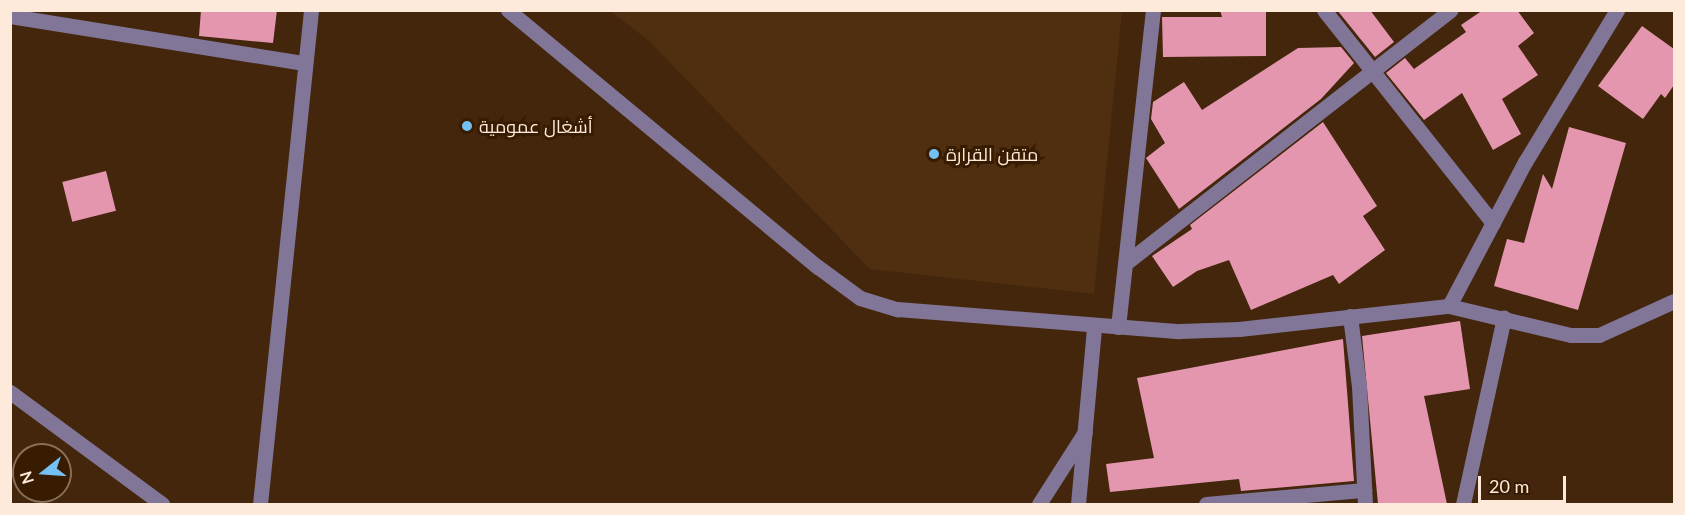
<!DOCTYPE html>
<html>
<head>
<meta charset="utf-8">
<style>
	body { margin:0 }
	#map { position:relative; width:1685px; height:515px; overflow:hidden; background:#43260b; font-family:Lato,Cairo,sans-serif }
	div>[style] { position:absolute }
	.built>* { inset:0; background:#4f2f10 }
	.building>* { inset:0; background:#e496ae; transform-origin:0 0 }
	.minor>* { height:15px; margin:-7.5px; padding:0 7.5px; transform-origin:7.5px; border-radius:7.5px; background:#817698 }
	.dots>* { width:16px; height:16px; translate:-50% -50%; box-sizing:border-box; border:3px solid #381c02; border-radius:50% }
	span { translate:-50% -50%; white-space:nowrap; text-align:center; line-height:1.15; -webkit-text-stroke:6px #381c02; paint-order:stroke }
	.poi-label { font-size:18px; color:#feeadb }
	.left { translate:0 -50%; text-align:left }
	.frame { position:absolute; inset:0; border:12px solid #feeadb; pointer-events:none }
	.north { position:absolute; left:12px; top:443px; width:60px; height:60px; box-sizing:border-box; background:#381c02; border:2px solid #876e59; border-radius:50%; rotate:253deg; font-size:16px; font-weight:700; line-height:24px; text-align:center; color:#feeadb }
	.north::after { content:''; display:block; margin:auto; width:21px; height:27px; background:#73c1f5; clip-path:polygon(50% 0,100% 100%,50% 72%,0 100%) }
	.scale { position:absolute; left:1478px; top:476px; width:88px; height:27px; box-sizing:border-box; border:3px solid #feeadb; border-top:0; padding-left:8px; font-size:18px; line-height:21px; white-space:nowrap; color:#feeadb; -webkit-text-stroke:4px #381c02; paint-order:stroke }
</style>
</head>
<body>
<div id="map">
	<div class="built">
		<div style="clip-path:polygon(610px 11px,1122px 11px,1094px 294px,870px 269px,648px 40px)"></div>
	</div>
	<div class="building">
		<div style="clip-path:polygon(201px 10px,277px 10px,273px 43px,199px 36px)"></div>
		<div style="clip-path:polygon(1220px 10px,1266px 10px,1266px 56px,1163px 57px,1162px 17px,1222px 17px)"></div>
		<div style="clip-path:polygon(1337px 10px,1370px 10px,1394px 42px,1375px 57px)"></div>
		<div style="clip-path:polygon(1483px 10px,1517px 10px,1534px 33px,1518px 46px,1538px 75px,1502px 99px,1521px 134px,1493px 150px,1462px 93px,1424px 120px,1386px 73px,1405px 58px,1414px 69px,1466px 32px,1461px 25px)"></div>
		<div style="clip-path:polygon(1642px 26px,1674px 49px,1674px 85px,1665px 98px,1661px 94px,1643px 119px,1598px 86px)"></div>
		<div style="clip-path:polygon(1341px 47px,1354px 63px,1321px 99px,1179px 209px,1146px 158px,1165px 143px,1151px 119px,1153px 102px,1184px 82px,1202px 110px,1298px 48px)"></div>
		<div style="clip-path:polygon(1323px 122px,1377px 206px,1363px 216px,1385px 250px,1339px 284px,1333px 275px,1251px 310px,1229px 260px,1197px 271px,1173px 287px,1152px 256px,1192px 229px,1190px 225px)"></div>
		<div style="clip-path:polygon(1569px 127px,1626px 143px,1578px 310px,1494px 286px,1507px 239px,1524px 243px,1543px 174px,1552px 189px)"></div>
		<div style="left:106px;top:171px;width:41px;height:45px;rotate:76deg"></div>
		<div style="clip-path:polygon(1460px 321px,1470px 389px,1424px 396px,1447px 504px,1378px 504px,1362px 336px)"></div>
		<div style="clip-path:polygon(1343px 339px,1354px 481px,1241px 491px,1239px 479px,1110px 492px,1106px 464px,1154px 458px,1137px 378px)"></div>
	</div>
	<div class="minor">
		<div style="left:508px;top:10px;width:403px;rotate:39.7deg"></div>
		<div style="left:818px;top:267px;width:52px;rotate:36.4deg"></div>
		<div style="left:860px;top:298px;width:39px;rotate:17deg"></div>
		<div style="left:897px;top:309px;width:283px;rotate:4.5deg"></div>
		<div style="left:1179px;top:331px;width:60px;rotate:-1.9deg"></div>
		<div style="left:1239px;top:329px;width:211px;rotate:-6.3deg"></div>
		<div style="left:1449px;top:306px;width:125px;rotate:13.4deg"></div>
		<div style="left:1571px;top:335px;width:28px"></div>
		<div style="left:1599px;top:335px;width:82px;rotate:-24.4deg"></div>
		<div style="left:1324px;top:10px;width:272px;rotate:51.6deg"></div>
		<div style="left:10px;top:16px;width:298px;rotate:9.1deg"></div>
		<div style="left:1127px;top:262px;width:410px;rotate:-37.9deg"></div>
		<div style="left:1449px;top:306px;width:163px;rotate:-62.2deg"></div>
		<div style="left:1525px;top:162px;width:178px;rotate:-58.8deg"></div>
		<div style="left:1350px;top:316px;width:71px;rotate:82.7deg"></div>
		<div style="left:1359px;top:386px;width:118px;rotate:87.1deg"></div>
		<div style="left:1118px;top:327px;width:319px;rotate:-83.7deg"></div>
		<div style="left:10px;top:392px;width:189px;rotate:36.4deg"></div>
		<div style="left:260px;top:504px;width:497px;rotate:-84.1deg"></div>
		<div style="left:1039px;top:504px;width:85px;rotate:-57.4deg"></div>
		<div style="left:1078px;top:504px;width:178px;rotate:-84.8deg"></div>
		<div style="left:1206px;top:504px;width:159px;rotate:-5.1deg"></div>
		<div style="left:1463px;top:504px;width:191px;rotate:-77.6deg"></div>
	</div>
	<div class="dots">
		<div style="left:467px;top:126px;background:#73c1f5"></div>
		<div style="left:934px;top:154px;background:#73c1f5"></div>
	</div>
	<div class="poi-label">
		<span class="left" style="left:479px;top:126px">أشغال عمومية</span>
		<span class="left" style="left:946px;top:154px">متقن القرارة</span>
	</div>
	<div class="frame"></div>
	<div class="north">N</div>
	<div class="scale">20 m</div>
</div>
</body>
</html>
